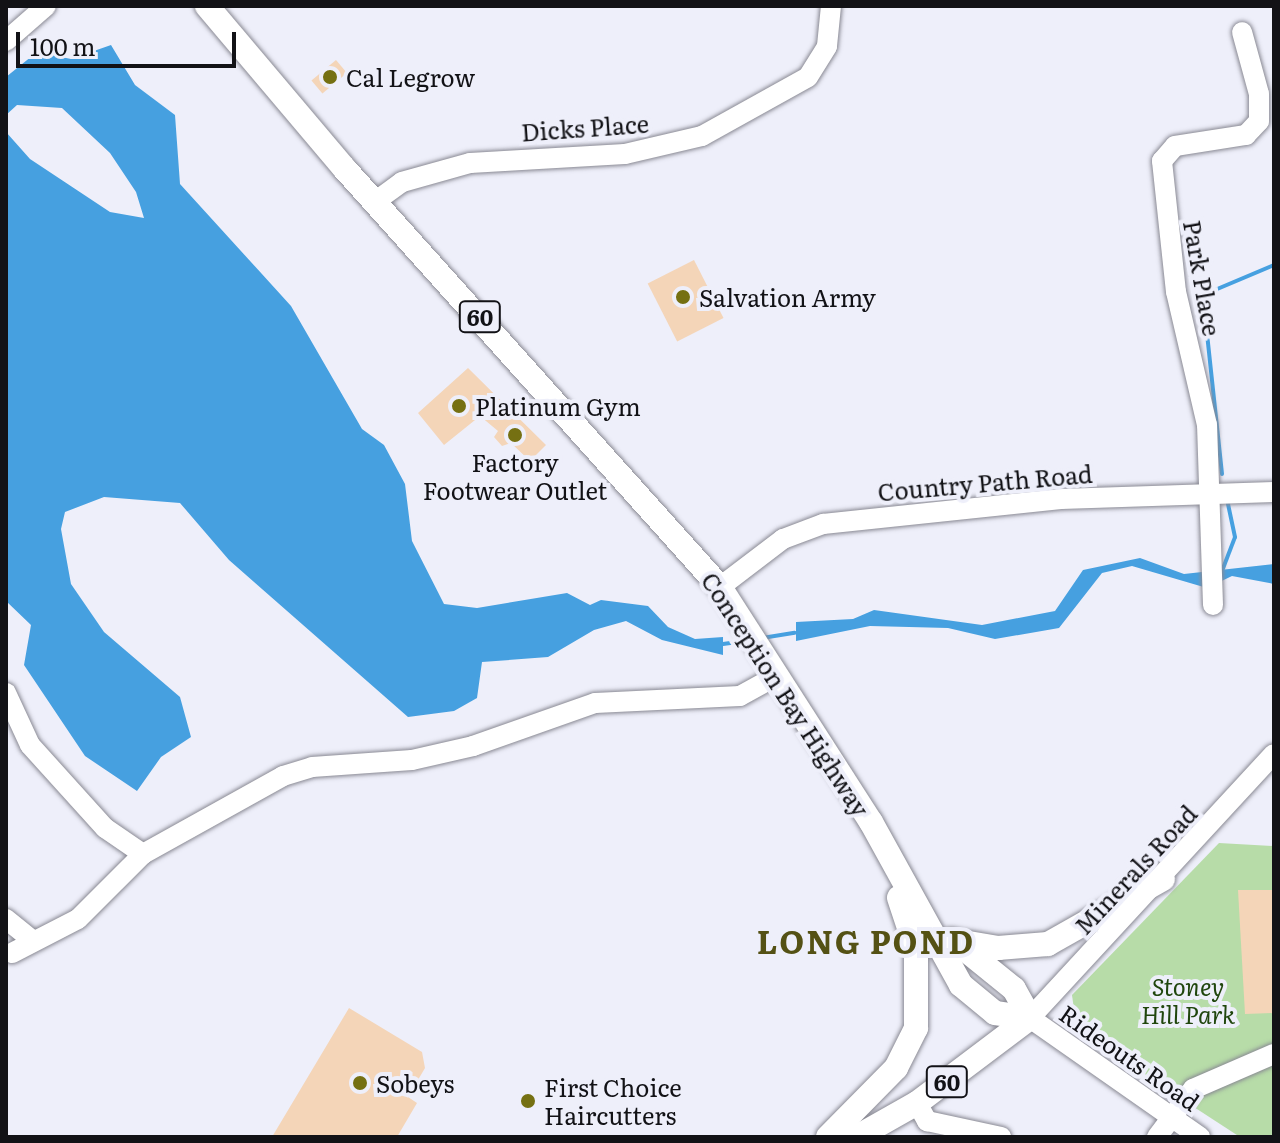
<!DOCTYPE html>
<html>
<head>
<meta charset="utf-8">
<style>
	body { margin:0 }
	#map { position:relative; width:1280px; height:1143px; overflow:hidden; background:#eeeffa; font-family:Literata,serif }
	div>[style] { position:absolute }
	.green>* { inset:0; background:#b7dca8 }
	.water>* { inset:0; background:#46a0e0 }
	.stream>* { height:4px; margin:-2px; padding:0 2px; transform-origin:2px; border-radius:2px; background:#46a0e0 }
	.building>* { inset:0; background:#f4d5b8; transform-origin:0 0 }
	.roads { filter:drop-shadow(0 0 2px #898993) drop-shadow(0 0 2px #898993) }
	.minor>* { height:20px; margin:-10px; padding:0 10px; transform-origin:10px; border-radius:10px; background:#fff }
	.major>* { height:24px; margin:-12px; padding:0 12px; transform-origin:12px; border-radius:12px; background:#fff }
	.dots>* { width:22px; height:22px; translate:-50% -50%; box-sizing:border-box; border:4px solid #eeeffa; border-radius:50% }
	span { translate:-50% -50%; white-space:nowrap; text-align:center; line-height:1.15; -webkit-text-stroke:8px #eeeffa; paint-order:stroke }
	.shield-label span { padding:2px 6px; background:#eeeffa; border:2px solid; border-radius:6px; -webkit-text-stroke-width:0 }
	.shield-label { font-size:22px; color:#121216; font-weight:700 }
	.poi-label { font-size:24px; color:#121216 }
	.left { translate:0 -50%; text-align:left }
	.street-label { font-size:24px; color:#121216 }
	.park-label { font-size:24px; color:#20460d; font-style:italic }
	.district-label { font-size:32px; color:#545114; font-weight:700; letter-spacing:2px }
	.frame { position:absolute; inset:0; border:8px solid #121216; pointer-events:none }
	.scale { position:absolute; left:16px; top:32px; width:220px; height:36px; box-sizing:border-box; border:4px solid #121216; border-top:0; padding-left:10px; font-size:24px; line-height:28px; white-space:nowrap; color:#121216; -webkit-text-stroke:6px #eeeffa; paint-order:stroke }
</style>
</head>
<body>
<div id="map">
	<div class="green">
		<div style="clip-path:polygon(1219px 843px,1274px 846px,1274px 1137px,1240px 1137px,1077px 1031px,1072px 995px)"></div>
	</div>
	<div class="water">
		<div style="clip-path:polygon(111px 45px,135px 85px,175px 115px,180px 184px,291px 306px,362px 429px,384px 445px,405px 484px,412px 541px,444px 604px,477px 608px,567px 593px,590px 605px,601px 600px,648px 606px,668px 627px,695px 639px,723px 637px,723px 655px,662px 640px,626px 621px,594px 630px,548px 657px,482px 662px,477px 698px,454px 711px,408px 717px,229px 560px,180px 503px,104px 497px,65px 512px,61px 529px,71px 584px,104px 632px,180px 697px,191px 737px,161px 757px,137px 791px,85px 756px,24px 665px,31px 625px,6px 601px,6px 132px,30px 159px,110px 212px,144px 218px,136px 192px,110px 153px,62px 108px,17px 105px,6px 115px,6px 77px,37px 52px,71px 59px)"></div>
		<div style="clip-path:polygon(1140px 558px,1184px 574px,1274px 564px,1274px 584px,1232px 576px,1207px 588px,1132px 566px,1102px 573px,1059px 628px,995px 639px,948px 628px,870px 626px,796px 641px,796px 622px,853px 619px,874px 610px,982px 625px,1055px 611px,1083px 570px)"></div>
	</div>
	<div class="stream">
		<div style="left:1222px;top:474px;width:180px;rotate:-96.1deg"></div>
		<div style="left:1203px;top:295px;width:77px;rotate:-22.9deg"></div>
		<div style="left:1222px;top:571px;width:36px;rotate:-69deg"></div>
		<div style="left:1235px;top:537px;width:34px;rotate:-102deg"></div>
		<div style="left:762px;top:638px;width:33px;rotate:-9deg"></div>
		<div style="left:723px;top:644px;width:22px;rotate:-8deg"></div>
	</div>
	<div class="building">
		<div style="left:336px;top:60px;width:17px;height:32px;rotate:50deg"></div>
		<div style="left:694px;top:260px;width:65px;height:52px;rotate:63deg"></div>
		<div style="clip-path:polygon(468px 368px,546px 445px,530px 461px,511px 443px,502px 446px,494px 437px,498px 431px,480px 416px,444px 445px,418px 413px)"></div>
		<div style="clip-path:polygon(1238px 890px,1274px 890px,1274px 1013px,1245px 1014px)"></div>
		<div style="clip-path:polygon(349px 1008px,422px 1052px,425px 1068px,408px 1097px,417px 1103px,397px 1137px,272px 1137px)"></div>
	</div>
	<div class="roads">
		<div class="minor">
			<div style="left:6px;top:41px;width:53px;rotate:-41.2deg"></div>
			<div style="left:376px;top:201px;width:32px;rotate:-36deg"></div>
			<div style="left:402px;top:182px;width:71px;rotate:-15.6deg"></div>
			<div style="left:470px;top:163px;width:155px;rotate:-3.3deg"></div>
			<div style="left:625px;top:154px;width:79px;rotate:-13.2deg"></div>
			<div style="left:702px;top:136px;width:121px;rotate:-29.1deg"></div>
			<div style="left:808px;top:77px;width:36px;rotate:-58deg"></div>
			<div style="left:827px;top:46px;width:40px;rotate:-84.3deg"></div>
			<div style="left:720px;top:587px;width:79px;rotate:-37.3deg"></div>
			<div style="left:783px;top:539px;width:43px;rotate:-20.6deg"></div>
			<div style="left:823px;top:524px;width:239px;rotate:-6deg"></div>
			<div style="left:1061px;top:499px;width:213px;rotate:-1.9deg"></div>
			<div style="left:1213px;top:605px;width:180px;rotate:-91.9deg"></div>
			<div style="left:1207px;top:425px;width:137px;rotate:-103.1deg"></div>
			<div style="left:1176px;top:292px;width:132px;rotate:-96.1deg"></div>
			<div style="left:1162px;top:161px;width:20px;rotate:-49deg"></div>
			<div style="left:1175px;top:146px;width:72px;rotate:-8.8deg"></div>
			<div style="left:1246px;top:135px;width:19px;rotate:-47deg"></div>
			<div style="left:1259px;top:121px;width:27px;rotate:-90deg"></div>
			<div style="left:1259px;top:94px;width:64px;rotate:-105.3deg"></div>
			<div style="left:6px;top:693px;width:57px;rotate:65.2deg"></div>
			<div style="left:30px;top:745px;width:112px;rotate:47.9deg"></div>
			<div style="left:105px;top:828px;width:46px;rotate:34.4deg"></div>
			<div style="left:6px;top:919px;width:35px;rotate:39deg"></div>
			<div style="left:12px;top:953px;width:74px;rotate:-27.3deg"></div>
			<div style="left:78px;top:919px;width:92px;rotate:-45deg"></div>
			<div style="left:143px;top:854px;width:160px;rotate:-29.1deg"></div>
			<div style="left:283px;top:776px;width:30px;rotate:-17deg"></div>
			<div style="left:312px;top:767px;width:100px;rotate:-4deg"></div>
			<div style="left:412px;top:760px;width:63px;rotate:-12.9deg"></div>
			<div style="left:473px;top:746px;width:129px;rotate:-19.4deg"></div>
			<div style="left:595px;top:703px;width:145px;rotate:-2.8deg"></div>
			<div style="left:740px;top:696px;width:43px;rotate:-28.9deg"></div>
			<div style="left:917px;top:1103px;width:21px;rotate:61deg"></div>
			<div style="left:927px;top:1121px;width:76px;rotate:12.2deg"></div>
			<div style="left:1157px;top:1137px;width:60px;rotate:-53.1deg"></div>
			<div style="left:1193px;top:1089px;width:88px;rotate:-23.4deg"></div>
			<div style="left:1200px;top:1137px;width:208px;rotate:-145deg"></div>
			<div style="left:1030px;top:1018px;width:359px;rotate:-47.3deg"></div>
		</div>
		<div class="major">
			<div style="left:207px;top:6px;width:212px;rotate:49.8deg"></div>
			<div style="left:344px;top:168px;width:563px;rotate:48.1deg"></div>
			<div style="left:720px;top:587px;width:279px;rotate:57.3deg"></div>
			<div style="left:871px;top:822px;width:186px;rotate:61.1deg"></div>
			<div style="left:961px;top:985px;width:44px;rotate:39.5deg"></div>
			<div style="left:995px;top:1013px;width:35px;rotate:8deg"></div>
			<div style="left:951px;top:940px;width:48px;rotate:9.7deg"></div>
			<div style="left:998px;top:948px;width:50px;rotate:-4.6deg"></div>
			<div style="left:1048px;top:944px;width:132px;rotate:-29.5deg"></div>
			<div style="left:957px;top:943px;width:73px;rotate:38.9deg"></div>
			<div style="left:1014px;top:989px;width:33px;rotate:61deg"></div>
			<div style="left:828px;top:1137px;width:97px;rotate:-45.4deg"></div>
			<div style="left:896px;top:1068px;width:45px;rotate:-63.4deg"></div>
			<div style="left:916px;top:1028px;width:79px;rotate:-90deg"></div>
			<div style="left:916px;top:949px;width:54px;rotate:-108.4deg"></div>
			<div style="left:857px;top:1137px;width:69px;rotate:-29.5deg"></div>
			<div style="left:917px;top:1103px;width:141px;rotate:-37deg"></div>
		</div>
	</div>
	<div class="dots">
		<div style="left:330px;top:77px;background:#757012"></div>
		<div style="left:683px;top:297px;background:#757012"></div>
		<div style="left:459px;top:406px;background:#757012"></div>
		<div style="left:515px;top:435px;background:#757012"></div>
		<div style="left:360px;top:1083px;background:#757012"></div>
		<div style="left:528px;top:1101px;background:#757012"></div>
	</div>
	<div class="shield-label">
		<span style="left:480px;top:317px">60</span>
		<span style="left:947px;top:1082px">60</span>
	</div>
	<div class="poi-label">
		<span class="left" style="left:346px;top:77px">Cal Legrow</span>
		<span class="left" style="left:699px;top:297px">Salvation Army</span>
		<span class="left" style="left:475px;top:406px">Platinum Gym</span>
		<span style="left:515px;top:476px">Factory<br>Footwear Outlet</span>
		<span class="left" style="left:376px;top:1083px">Sobeys</span>
		<span class="left" style="left:544px;top:1101px">First Choice<br>Haircutters</span>
	</div>
	<div class="street-label">
		<span style="left:585px;top:127px;rotate:-4deg">Dicks Place</span>
		<span style="left:1203px;top:278px;rotate:80deg">Park Place</span>
		<span style="left:985px;top:482px;rotate:-5deg">Country Path Road</span>
		<span style="left:786px;top:694px;rotate:57deg">Conception Bay Highway</span>
		<span style="left:1135px;top:869px;rotate:-47deg">Minerals Road</span>
		<span style="left:1130px;top:1057px;rotate:35deg">Rideouts Road</span>
	</div>
	<div class="park-label">
		<span style="left:1188px;top:1000px">Stoney<br>Hill Park</span>
	</div>
	<div class="district-label">
		<span style="left:866px;top:940px">LONG POND</span>
	</div>
	<div class="frame"></div>
	<div class="scale">100 m</div>
</div>
</body>
</html>
